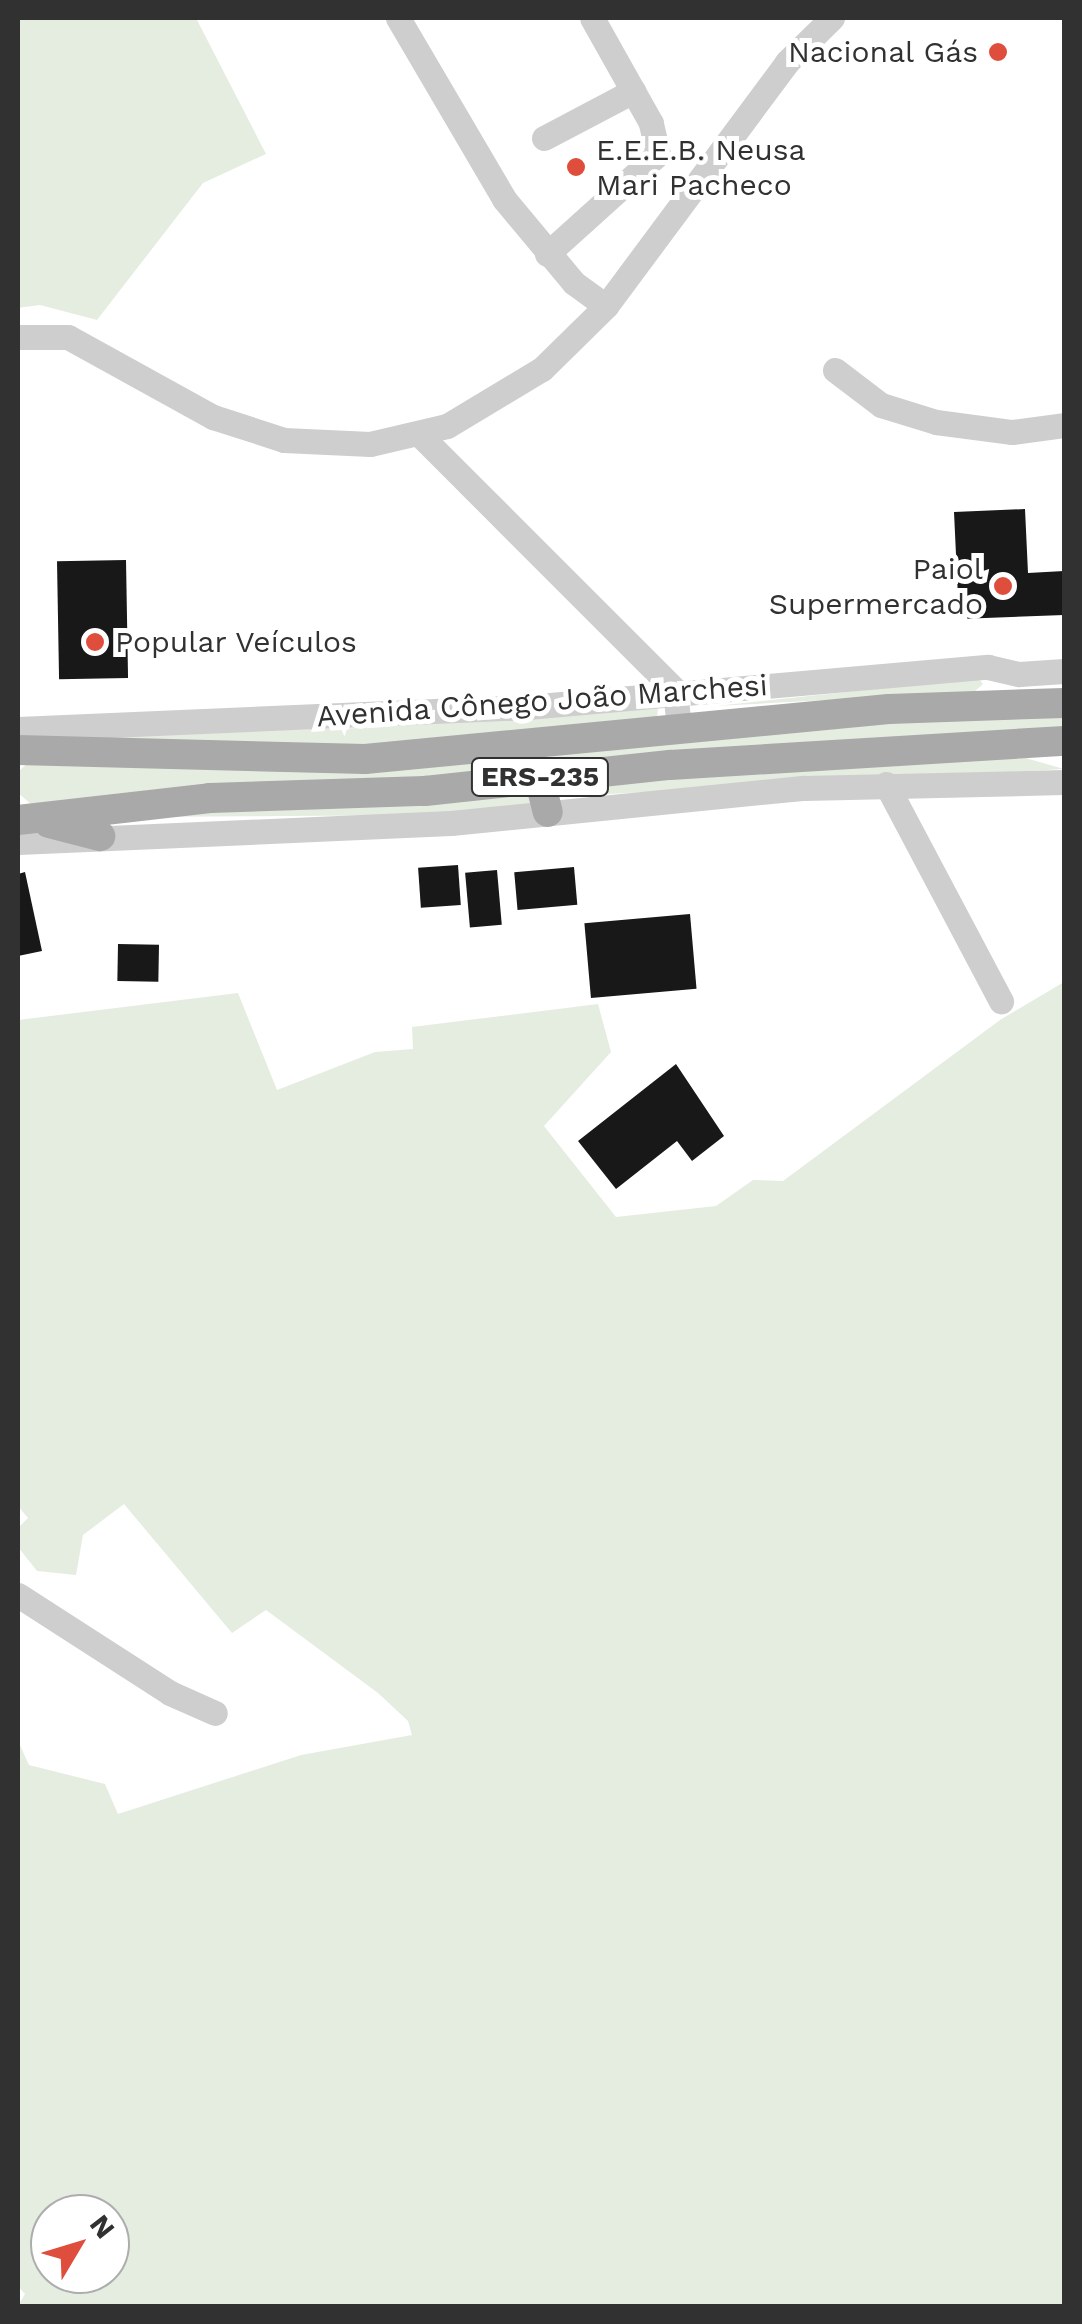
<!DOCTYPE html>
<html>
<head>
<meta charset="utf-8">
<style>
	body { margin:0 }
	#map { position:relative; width:1082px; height:2324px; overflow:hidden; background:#fff; font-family:"Work Sans",sans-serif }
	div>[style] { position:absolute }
	.green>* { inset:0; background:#e5ede0 }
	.building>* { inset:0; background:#181818; transform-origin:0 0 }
	.minor>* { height:25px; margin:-12.5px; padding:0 12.5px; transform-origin:12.5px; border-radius:12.5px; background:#cecece }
	.major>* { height:30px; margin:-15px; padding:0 15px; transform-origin:15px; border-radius:15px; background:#a9a9a9 }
	.dots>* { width:28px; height:28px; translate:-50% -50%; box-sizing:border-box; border:5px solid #fff; border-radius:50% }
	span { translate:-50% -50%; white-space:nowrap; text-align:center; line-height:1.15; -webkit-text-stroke:10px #fff; paint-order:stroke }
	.shield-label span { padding:2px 8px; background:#fff; border:2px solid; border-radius:8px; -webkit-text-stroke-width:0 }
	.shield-label { font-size:28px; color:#313131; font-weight:700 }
	.poi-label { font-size:30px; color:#313131 }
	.right { translate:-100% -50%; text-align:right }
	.left { translate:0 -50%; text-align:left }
	.street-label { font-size:30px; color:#313131 }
	.frame { position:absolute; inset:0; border:20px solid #313131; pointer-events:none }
	.north { position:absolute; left:30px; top:2194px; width:100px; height:100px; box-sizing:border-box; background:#fff; border:2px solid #adadad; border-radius:50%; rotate:52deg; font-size:28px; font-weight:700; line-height:40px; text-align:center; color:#313131 }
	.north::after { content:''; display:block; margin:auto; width:35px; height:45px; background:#df4e3c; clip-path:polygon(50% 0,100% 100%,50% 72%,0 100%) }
</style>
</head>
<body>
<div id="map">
	<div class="green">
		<div style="clip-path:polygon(18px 18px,196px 18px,266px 154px,203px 183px,97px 320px,40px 305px,18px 308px)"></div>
		<div style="clip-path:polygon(978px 678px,983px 684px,974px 692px,716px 706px)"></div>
		<div style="clip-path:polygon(658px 707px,657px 720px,410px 744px,169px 749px,70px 735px,360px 728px)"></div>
		<div style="clip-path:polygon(1064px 716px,1064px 730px,422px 784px,31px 804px,18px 793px,18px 772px,31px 760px)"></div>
		<div style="clip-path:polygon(1022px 757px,1064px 769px,591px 795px,565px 790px,567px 781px)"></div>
		<div style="clip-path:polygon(526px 785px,533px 805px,431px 815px,140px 817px)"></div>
		<div style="clip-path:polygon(evenodd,1064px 982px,1064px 2306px,18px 2306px,25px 2294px,18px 2286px,18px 1741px,29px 1765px,105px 1784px,118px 1814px,301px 1755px,412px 1735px,408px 1721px,378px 1693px,266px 1610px,232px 1633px,124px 1504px,83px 1535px,76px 1575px,37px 1571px,18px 1547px,18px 1528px,28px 1518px,18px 1506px,18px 1020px,238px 993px,277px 1090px,375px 1052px,413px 1049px,412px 1027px,598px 1004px,611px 1052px,544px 1126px,616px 1217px,716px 1206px,753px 1180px,783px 1181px,1000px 1020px,1064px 982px,50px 2214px,110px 2214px,110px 2274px,50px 2274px,50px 2214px)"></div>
	</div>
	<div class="building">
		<div style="clip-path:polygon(1025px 509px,1028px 573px,1064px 571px,1064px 615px,959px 619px,954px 512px)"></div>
		<div style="left:126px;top:560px;width:118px;height:69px;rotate:89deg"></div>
		<div style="left:458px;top:865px;width:40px;height:40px;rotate:86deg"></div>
		<div style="left:574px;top:867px;width:38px;height:60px;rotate:85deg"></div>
		<div style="left:497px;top:870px;width:55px;height:32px;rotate:85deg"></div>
		<div style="clip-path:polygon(25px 872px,42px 951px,18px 956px,18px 874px)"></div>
		<div style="left:690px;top:914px;width:75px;height:106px;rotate:85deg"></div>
		<div style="left:118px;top:944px;width:41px;height:37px;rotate:1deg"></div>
		<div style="clip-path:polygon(676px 1064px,724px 1136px,692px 1161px,677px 1141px,616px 1189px,578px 1141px)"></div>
	</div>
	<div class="minor">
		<div style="left:398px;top:18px;width:210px;rotate:59.6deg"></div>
		<div style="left:504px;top:199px;width:109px;rotate:50.2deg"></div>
		<div style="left:574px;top:283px;width:39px;rotate:36deg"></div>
		<div style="left:544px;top:138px;width:101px;rotate:-27.8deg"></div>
		<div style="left:547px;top:254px;width:149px;rotate:-42deg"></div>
		<div style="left:658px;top:154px;width:32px;rotate:-103deg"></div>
		<div style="left:651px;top:123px;width:120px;rotate:-119.3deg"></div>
		<div style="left:18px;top:337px;width:50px"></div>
		<div style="left:68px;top:337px;width:166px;rotate:28.9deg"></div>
		<div style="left:213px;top:417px;width:75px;rotate:17.9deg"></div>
		<div style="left:284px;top:440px;width:86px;rotate:2.7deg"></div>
		<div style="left:370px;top:444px;width:79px;rotate:-13.2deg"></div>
		<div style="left:447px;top:426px;width:111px;rotate:-31deg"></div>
		<div style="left:542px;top:369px;width:90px;rotate:-44.5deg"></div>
		<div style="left:606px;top:306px;width:304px;rotate:-53.4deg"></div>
		<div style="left:787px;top:62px;width:63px;rotate:-44.4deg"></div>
		<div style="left:835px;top:370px;width:58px;rotate:37.3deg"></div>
		<div style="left:881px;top:405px;width:58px;rotate:17.2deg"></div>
		<div style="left:936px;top:422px;width:77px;rotate:7.5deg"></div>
		<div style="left:1012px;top:432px;width:52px;rotate:-7.7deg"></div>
		<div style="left:421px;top:436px;width:359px;rotate:45deg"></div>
		<div style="left:675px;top:690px;width:39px;rotate:84deg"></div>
		<div style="left:18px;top:729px;width:509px;rotate:-2.47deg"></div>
		<div style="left:527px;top:707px;width:463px;rotate:-5deg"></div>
		<div style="left:988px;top:667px;width:32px;rotate:13deg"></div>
		<div style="left:1019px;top:674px;width:45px;rotate:-3.8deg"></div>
		<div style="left:886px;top:784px;width:246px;rotate:62.1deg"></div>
		<div style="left:18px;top:842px;width:433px;rotate:-2.5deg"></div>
		<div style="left:451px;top:823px;width:355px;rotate:-5.7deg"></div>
		<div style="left:804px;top:788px;width:260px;rotate:-1.3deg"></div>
		<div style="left:18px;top:1595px;width:181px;rotate:32.8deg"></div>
		<div style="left:170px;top:1693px;width:49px;rotate:24deg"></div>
	</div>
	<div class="major">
		<div style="left:18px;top:750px;width:347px;rotate:1.5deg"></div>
		<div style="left:365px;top:759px;width:526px;rotate:-5.45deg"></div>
		<div style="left:889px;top:709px;width:175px;rotate:-2deg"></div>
		<div style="left:539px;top:777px;width:36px;rotate:76deg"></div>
		<div style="left:18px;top:820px;width:193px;rotate:-6.5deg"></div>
		<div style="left:210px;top:798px;width:215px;rotate:-1.9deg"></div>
		<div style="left:425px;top:791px;width:246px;rotate:-6.1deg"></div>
		<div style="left:670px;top:765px;width:395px;rotate:-3.5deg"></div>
		<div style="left:49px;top:823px;width:53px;rotate:14.3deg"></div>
	</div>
	<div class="dots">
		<div style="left:998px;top:52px;background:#df4e3c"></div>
		<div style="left:576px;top:167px;background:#df4e3c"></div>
		<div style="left:1003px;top:586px;background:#df4e3c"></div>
		<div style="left:95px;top:642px;background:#df4e3c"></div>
	</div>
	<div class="shield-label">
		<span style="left:540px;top:777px">ERS-235</span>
	</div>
	<div class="poi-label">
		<span class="right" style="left:978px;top:52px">Nacional Gás</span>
		<span class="left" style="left:596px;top:167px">E.E.E.B. Neusa<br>Mari Pacheco</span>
		<span class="right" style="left:983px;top:586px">Paiol<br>Supermercado</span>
		<span class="left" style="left:115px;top:642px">Popular Veículos</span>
	</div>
	<div class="street-label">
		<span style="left:542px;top:701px;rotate:-4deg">Avenida Cônego João Marchesi</span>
	</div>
	<div class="frame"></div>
	<div class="north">N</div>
</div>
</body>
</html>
